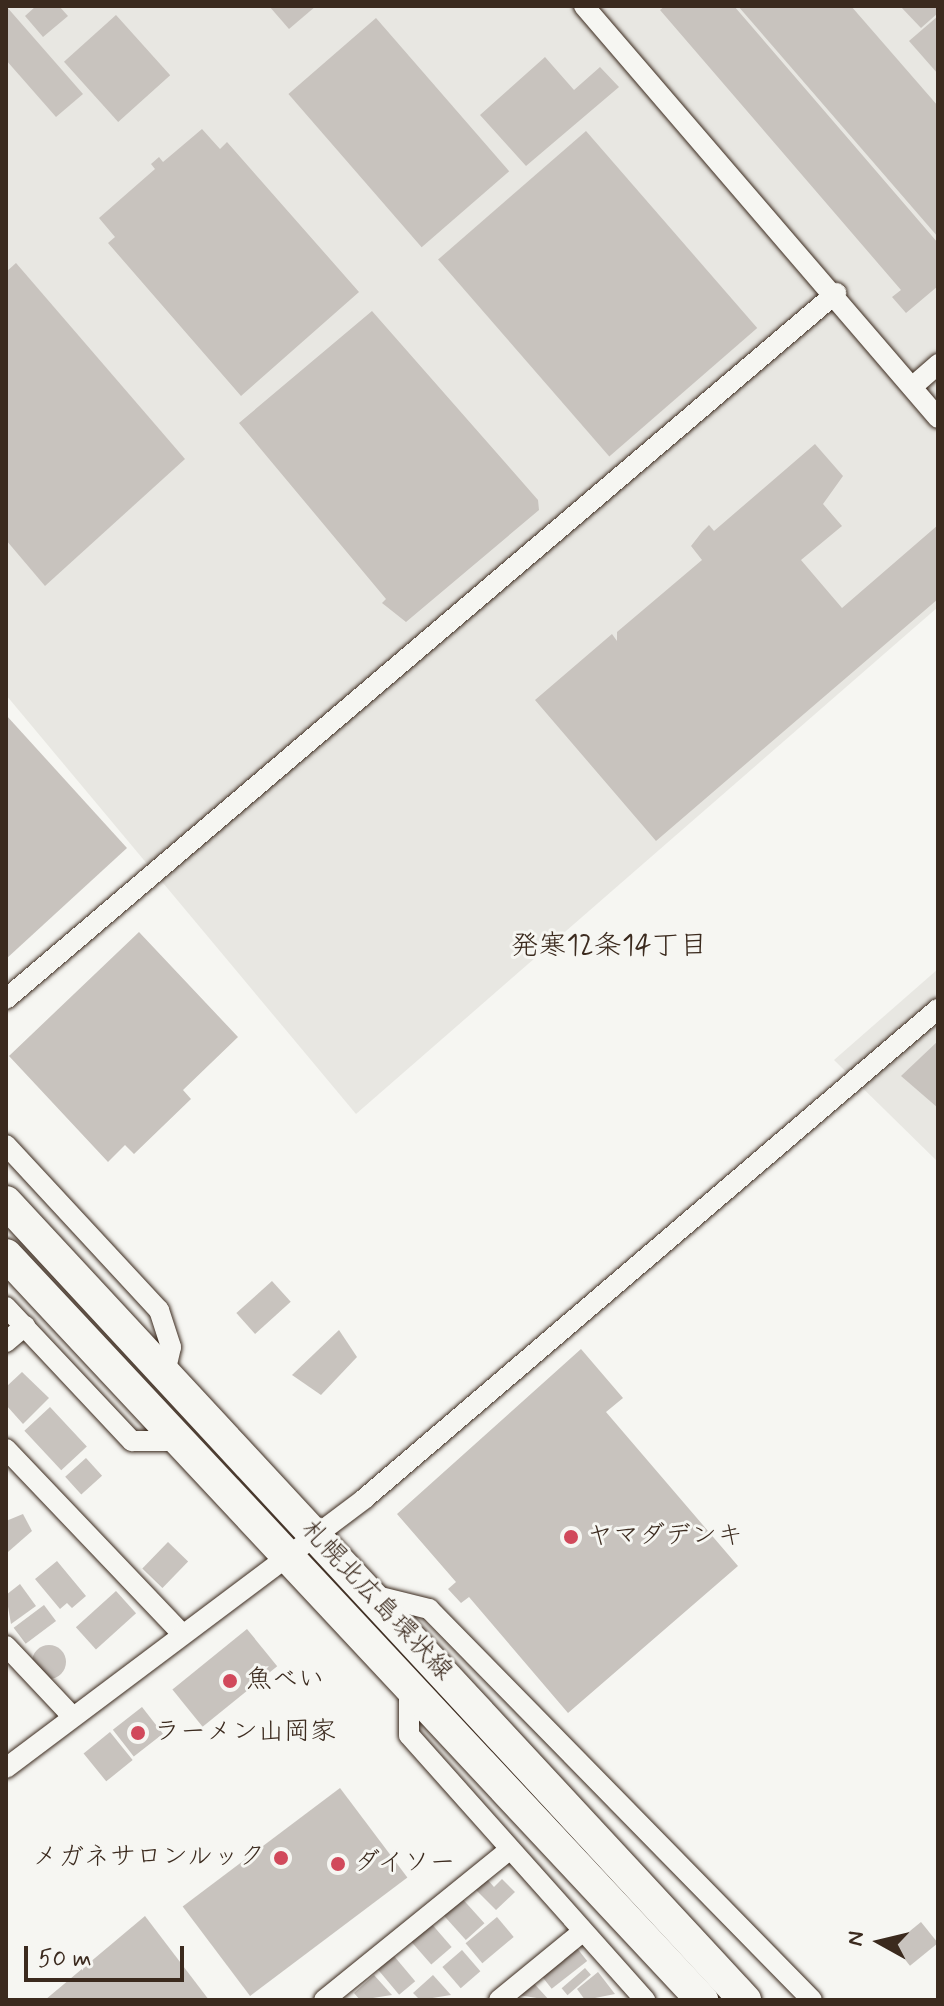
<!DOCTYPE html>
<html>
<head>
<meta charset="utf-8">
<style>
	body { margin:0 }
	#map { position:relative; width:944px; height:2006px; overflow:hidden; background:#f6f6f2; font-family:Mynerve,"Klee One",sans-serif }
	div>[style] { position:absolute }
	.built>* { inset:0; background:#e8e7e2 }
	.building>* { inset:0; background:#c8c3be; transform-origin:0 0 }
	.round { border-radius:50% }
	.roads { filter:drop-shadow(0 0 2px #3b2a1e) drop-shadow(0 0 2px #3b2a1e) }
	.street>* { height:20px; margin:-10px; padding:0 10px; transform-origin:10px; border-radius:10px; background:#f6f6f2 }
	.primary>* { height:32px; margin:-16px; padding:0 16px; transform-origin:16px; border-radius:16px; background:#f6f6f2 }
	.dots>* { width:22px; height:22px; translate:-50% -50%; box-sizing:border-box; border:4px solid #f6f6f2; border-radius:50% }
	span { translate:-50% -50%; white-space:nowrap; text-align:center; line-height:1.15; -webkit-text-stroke:6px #f6f6f2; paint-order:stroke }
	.poi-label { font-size:26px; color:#3b2a1e }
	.left { translate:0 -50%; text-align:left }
	.right { translate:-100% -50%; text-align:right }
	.street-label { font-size:26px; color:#3b2a1e }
	.neighbourhood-label { font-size:28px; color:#3b2a1e }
	.frame { position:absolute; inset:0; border:8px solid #3b2a1e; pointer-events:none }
	.north { position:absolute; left:840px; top:1902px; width:80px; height:80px; -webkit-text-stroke:6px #f6f6f2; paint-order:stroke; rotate:278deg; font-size:22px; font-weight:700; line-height:32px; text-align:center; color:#3b2a1e }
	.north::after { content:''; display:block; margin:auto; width:28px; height:36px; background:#3b2a1e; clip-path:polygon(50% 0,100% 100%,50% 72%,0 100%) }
	.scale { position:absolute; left:24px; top:1946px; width:160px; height:36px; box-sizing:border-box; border:4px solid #3b2a1e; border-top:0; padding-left:10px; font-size:24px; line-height:28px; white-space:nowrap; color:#3b2a1e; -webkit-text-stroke:6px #f6f6f2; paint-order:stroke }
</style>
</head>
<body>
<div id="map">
	<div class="built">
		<div style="clip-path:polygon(6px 6px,938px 6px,938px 607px,356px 1114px,6px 695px)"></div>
		<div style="clip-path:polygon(938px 969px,938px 1162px,834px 1060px)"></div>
	</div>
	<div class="building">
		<div style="clip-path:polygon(6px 6px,83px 94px,56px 117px,6px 60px)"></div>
		<div style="clip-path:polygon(36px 6px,59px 6px,68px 16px,43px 37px,25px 16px)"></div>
		<div style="clip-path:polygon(269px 6px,316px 6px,289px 29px)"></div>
		<div style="clip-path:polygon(665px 6px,734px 6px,938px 243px,938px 286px,906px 313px,892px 297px,901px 290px,660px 10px)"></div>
		<div style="clip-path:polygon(738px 6px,851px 6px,938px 106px,938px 237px)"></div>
		<div style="clip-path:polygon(900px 6px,938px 6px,938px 13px,921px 28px)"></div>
		<div style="left:116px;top:15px;width:81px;height:70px;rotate:48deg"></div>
		<div style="clip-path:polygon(938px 16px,938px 74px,909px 41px)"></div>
		<div style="left:376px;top:18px;width:203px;height:116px;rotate:49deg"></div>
		<div style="clip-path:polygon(545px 57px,574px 90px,600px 67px,619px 87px,526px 166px,480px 115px)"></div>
		<div style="clip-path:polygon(202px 129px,220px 149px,227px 142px,359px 292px,241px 396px,108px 243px,115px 237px,99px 218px,155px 169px,151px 164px,159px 157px,163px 162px)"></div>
		<div style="left:586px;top:131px;width:261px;height:196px;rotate:49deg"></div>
		<div style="clip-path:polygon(16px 263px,185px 459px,45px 586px,6px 540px,6px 272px)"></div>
		<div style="clip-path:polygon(372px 311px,538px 500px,539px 510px,406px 622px,382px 603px,386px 599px,239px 423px)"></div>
		<div style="clip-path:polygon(815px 444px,843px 476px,823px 504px,842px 526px,801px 560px,842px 608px,938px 525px,938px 599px,656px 841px,535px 700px,612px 634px,617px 641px,617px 632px,702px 560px,691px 546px,702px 532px,709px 525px,714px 531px)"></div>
		<div style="clip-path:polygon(6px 715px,127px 848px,6px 959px)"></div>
		<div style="clip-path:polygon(139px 932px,238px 1037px,183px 1090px,191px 1099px,134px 1154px,125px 1145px,108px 1162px,9px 1056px)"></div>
		<div style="clip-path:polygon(938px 1041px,938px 1108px,901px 1076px)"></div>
		<div style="left:272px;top:1281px;width:28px;height:48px;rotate:48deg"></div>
		<div style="clip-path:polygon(339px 1330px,357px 1357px,321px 1395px,292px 1375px)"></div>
		<div style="clip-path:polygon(581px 1349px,623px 1398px,606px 1412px,738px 1566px,568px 1713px,469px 1597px,461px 1603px,448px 1589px,456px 1582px,397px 1514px)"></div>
		<div style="clip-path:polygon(22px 1372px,49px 1398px,23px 1424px,6px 1405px,6px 1387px)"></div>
		<div style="left:50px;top:1407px;width:54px;height:35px;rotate:47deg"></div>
		<div style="left:86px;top:1458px;width:24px;height:28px;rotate:48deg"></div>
		<div style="clip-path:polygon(23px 1514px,32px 1531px,8px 1552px,6px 1521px)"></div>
		<div style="left:168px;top:1542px;width:28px;height:37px;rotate:44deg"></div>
		<div style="clip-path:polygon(57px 1561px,86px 1596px,72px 1608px,67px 1603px,60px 1609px,35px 1579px)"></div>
		<div style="clip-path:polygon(20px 1584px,36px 1606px,11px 1624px,6px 1595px)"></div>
		<div style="left:116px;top:1591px;width:30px;height:54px;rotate:48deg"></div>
		<div style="left:44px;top:1605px;width:20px;height:38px;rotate:53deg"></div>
		<div style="left:247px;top:1629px;width:48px;height:96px;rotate:51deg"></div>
		<div class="round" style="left:32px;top:1645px;width:34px;height:34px"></div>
		<div style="left:142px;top:1707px;width:34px;height:37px;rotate:52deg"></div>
		<div style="left:110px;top:1732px;width:36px;height:34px;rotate:51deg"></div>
		<div style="left:340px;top:1788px;width:112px;height:197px;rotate:53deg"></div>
		<div style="clip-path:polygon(487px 1879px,494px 1887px,502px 1879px,515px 1892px,496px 1910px,476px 1890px)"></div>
		<div style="left:459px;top:1895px;width:38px;height:25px;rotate:48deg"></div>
		<div style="clip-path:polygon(145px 1916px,209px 2000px,45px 2000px)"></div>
		<div style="left:497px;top:1917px;width:26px;height:41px;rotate:50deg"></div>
		<div style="left:430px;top:1922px;width:33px;height:27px;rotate:49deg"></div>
		<div style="left:921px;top:1922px;width:27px;height:36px;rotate:51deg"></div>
		<div style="left:573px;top:1943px;width:23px;height:45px;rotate:52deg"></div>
		<div style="left:462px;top:1950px;width:28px;height:26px;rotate:49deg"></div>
		<div style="left:394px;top:1956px;width:33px;height:21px;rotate:50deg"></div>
		<div style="left:585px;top:1968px;width:9px;height:31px;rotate:49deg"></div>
		<div style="clip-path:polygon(598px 1972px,615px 1994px,585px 2000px,577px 1989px)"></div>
		<div style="clip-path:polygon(374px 1975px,392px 1995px,360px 2000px,354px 1993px)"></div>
		<div style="clip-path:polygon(433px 1975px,451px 1995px,420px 2000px,413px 1993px)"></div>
		<div style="clip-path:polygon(530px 1979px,549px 2000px,512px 1994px)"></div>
	</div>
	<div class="roads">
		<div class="street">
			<div style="left:584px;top:6px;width:543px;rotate:49.33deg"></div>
			<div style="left:912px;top:387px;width:35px;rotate:-41deg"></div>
			<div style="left:6px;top:999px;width:1090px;rotate:-40.38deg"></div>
			<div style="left:6px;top:1145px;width:225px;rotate:47.2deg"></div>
			<div style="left:159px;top:1310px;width:39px;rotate:72deg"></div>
			<div style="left:171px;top:1347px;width:27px;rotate:103deg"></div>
			<div style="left:6px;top:1307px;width:184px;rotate:46.8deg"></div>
			<div style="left:132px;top:1441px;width:48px"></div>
			<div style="left:6px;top:1342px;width:25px;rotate:-40deg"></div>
			<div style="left:6px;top:1449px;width:254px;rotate:46.4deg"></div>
			<div style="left:373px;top:1595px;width:58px;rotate:14deg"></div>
			<div style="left:429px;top:1609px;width:547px;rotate:45.59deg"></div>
			<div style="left:6px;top:1646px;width:95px;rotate:46.7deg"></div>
			<div style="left:409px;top:1686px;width:49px;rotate:90deg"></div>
			<div style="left:409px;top:1735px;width:355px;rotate:48.3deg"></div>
			<div style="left:6px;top:1768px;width:448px;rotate:-36.9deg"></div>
			<div style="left:364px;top:1499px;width:755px;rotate:-40.49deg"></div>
			<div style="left:324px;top:2000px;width:237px;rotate:-39deg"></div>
			<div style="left:499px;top:2000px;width:107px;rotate:-39.3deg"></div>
		</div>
		<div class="primary">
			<div style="left:6px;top:1202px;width:1088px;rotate:47.2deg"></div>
			<div style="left:6px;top:1255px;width:1020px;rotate:46.95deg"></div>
		</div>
	</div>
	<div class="dots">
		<div style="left:571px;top:1537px;background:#d1495b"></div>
		<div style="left:230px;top:1681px;background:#d1495b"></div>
		<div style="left:138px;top:1733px;background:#d1495b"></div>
		<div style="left:281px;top:1858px;background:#d1495b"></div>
		<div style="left:338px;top:1864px;background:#d1495b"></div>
	</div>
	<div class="poi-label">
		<span class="left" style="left:587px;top:1537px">ヤマダデンキ</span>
		<span class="left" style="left:246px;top:1681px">魚べい</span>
		<span class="left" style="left:154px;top:1733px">ラーメン山岡家</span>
		<span class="right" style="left:265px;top:1858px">メガネサロンルック</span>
		<span class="left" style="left:354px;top:1864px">ダイソー</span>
	</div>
	<div class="street-label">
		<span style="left:376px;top:1601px;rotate:47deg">札幌北広島環状線</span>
	</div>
	<div class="neighbourhood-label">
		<span style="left:609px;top:947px">発寒12条14丁目</span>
	</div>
	<div class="frame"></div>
	<div class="north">N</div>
	<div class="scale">50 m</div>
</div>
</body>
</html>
